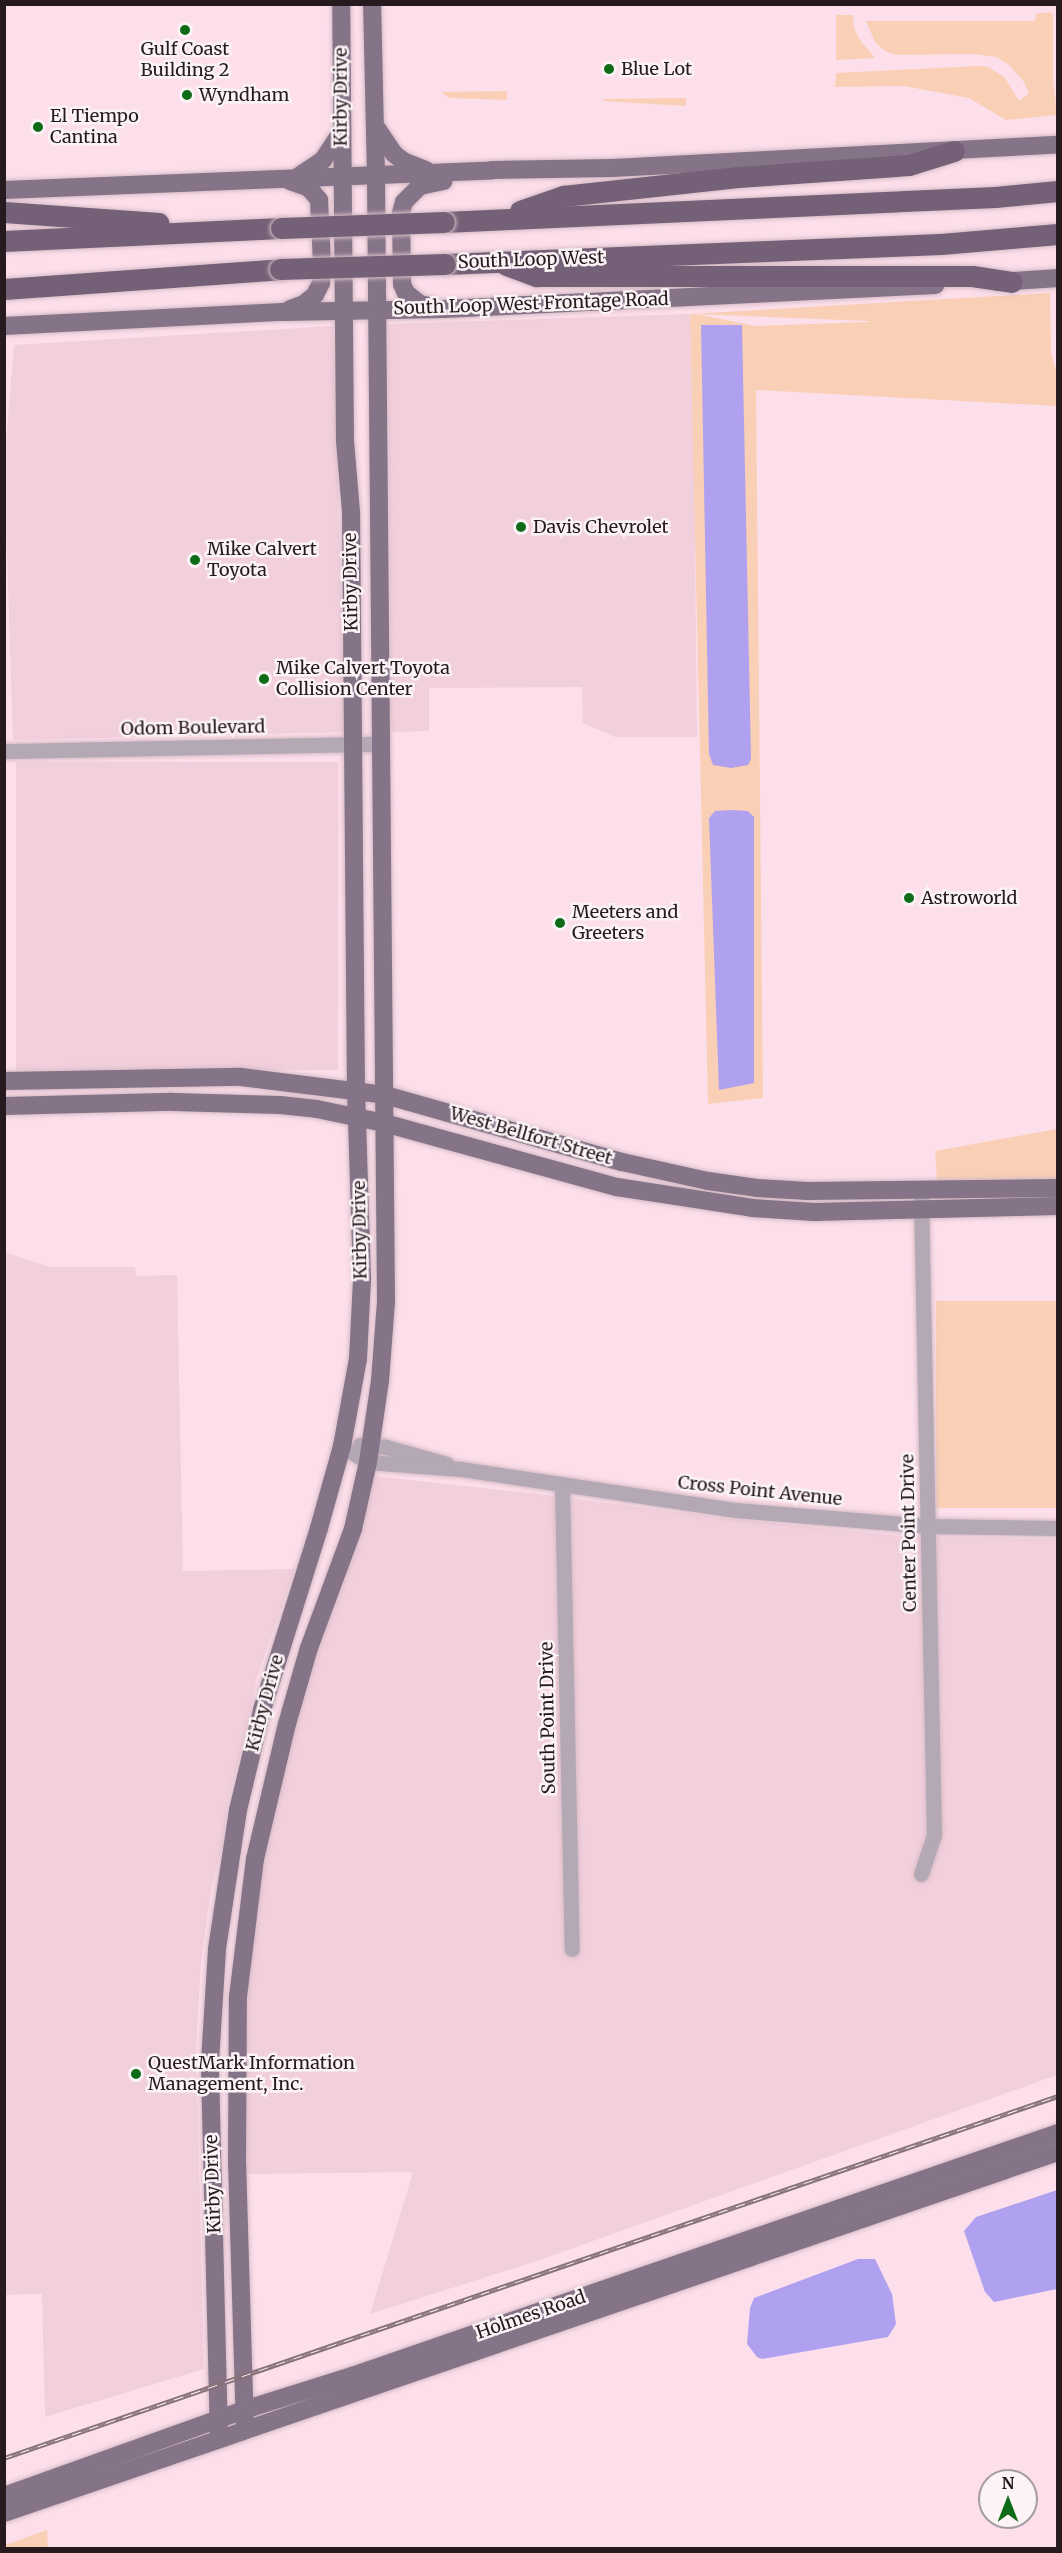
<!DOCTYPE html>
<html>
<head>
<meta charset="utf-8">
<style>
	body { margin:0 }
	#map { position:relative; width:1062px; height:2553px; overflow:hidden; background:#fddfeb; font-family:Merriweather,serif }
	div>[style] { position:absolute }
	.built>* { inset:0; background:#f2cfdc; transform-origin:0 0 }
	.green>* { inset:0; background:#f9cfb5; transform-origin:0 0 }
	.water>* { inset:0; background:#b0a1f0 }
	.roads { filter:drop-shadow(0 0 2px #d6bcc6) drop-shadow(0 0 2px #d6bcc6) }
	.minor>* { height:15px; margin:-7.5px; padding:0 7.5px; transform-origin:7.5px; border-radius:7.5px; background:#b3a8b4 }
	.major>* { height:18px; margin:-9px; padding:0 9px; transform-origin:9px; border-radius:9px; background:#857387 }
	.highway>* { height:21px; margin:-10.5px; padding:0 10.5px; transform-origin:10.5px; border-radius:10.5px; background:#746077 }
	.rail>* { height:5px; margin-top:-2.5px; transform-origin:0; background:repeating-linear-gradient(90deg,#fbf3f6 0 9px,#87727a 0 18px); box-sizing:border-box; border-block:2px solid #87727a }
	.bridges { filter:drop-shadow(0 0 2px #d6bcc6) drop-shadow(0 0 2px #d6bcc6) }
	.highway-bridge>* { height:21px; margin:-10.5px; padding:0 10.5px; transform-origin:10.5px; border-radius:10.5px; background:#746077 }
	.dots>* { width:16px; height:16px; translate:-50% -50%; box-sizing:border-box; border:3px solid #fbf3f6; border-radius:50% }
	span { translate:-50% -50%; white-space:nowrap; text-align:center; line-height:1.15; -webkit-text-stroke:5px #fbf3f6; paint-order:stroke }
	.poi-label { font-size:18px; color:#271a1f }
	.left { translate:0 -50%; text-align:left }
	.street-label { font-size:18px; color:#271a1f }
	.frame { position:absolute; inset:0; border:6px solid #271a1f; pointer-events:none }
	.north { position:absolute; left:978px; top:2469px; width:60px; height:60px; box-sizing:border-box; background:#fbf3f6; border:2px solid #a69ca0; border-radius:50%; rotate:0deg; font-size:16px; font-weight:700; line-height:24px; text-align:center; color:#271a1f }
	.north::after { content:''; display:block; margin:auto; width:21px; height:27px; background:#0e6c18; clip-path:polygon(50% 0,100% 100%,50% 72%,0 100%) }
</style>
</head>
<body>
<div id="map">
	<div class="built">
		<div style="clip-path:polygon(690px 314px,693px 340px,697px 737px,615px 737px,583px 723px,582px 687px,429px 688px,429px 731px,391px 732px,388px 324px)"></div>
		<div style="clip-path:polygon(333px 326px,345px 732px,13px 740px,4px 464px,14px 345px)"></div>
		<div style="left:338px;top:762px;width:308px;height:322px;rotate:90deg"></div>
		<div style="clip-path:polygon(4px 1252px,50px 1267px,135px 1267px,136px 1276px,177px 1275px,183px 1571px,295px 1569px,257px 1677px,242px 1749px,228px 1799px,223px 1842px,211px 1890px,201px 1963px,196px 2047px,204px 2369px,45px 2417px,42px 2294px,4px 2295px)"></div>
		<div style="clip-path:polygon(374px 1476px,546px 1495px,721px 1518px,911px 1537px,1057px 1539px,1057px 2075px,540px 2260px,370px 2314px,413px 2172px,246px 2174px,245px 2052px,249px 1963px,264px 1846px,307px 1672px)"></div>
	</div>
	<div class="green">
		<div style="clip-path:polygon(1050px 12px,1053px 14px,1053px 80px,1057px 115px,1006px 120px,969px 98px,904px 86px,835px 87px,836px 73px,978px 66px,989px 67px,1005px 78px,1019px 101px,1029px 94px,1024px 82px,1008px 64px,996px 57px,975px 54px,896px 55px,885px 51px,875px 42px,866px 21px,1035px 21px,1036px 14px)"></div>
		<div style="clip-path:polygon(836px 15px,853px 15px,854px 28px,860px 40px,875px 58px,836px 60px)"></div>
		<div style="clip-path:polygon(507px 91px,507px 100px,450px 98px,441px 92px)"></div>
		<div style="clip-path:polygon(686px 98px,686px 106px,603px 101px,604px 99px)"></div>
		<div style="clip-path:polygon(evenodd,1050px 293px,1051px 353px,1058px 379px,1057px 406px,756px 390px,763px 1098px,708px 1104px,690px 314px,1050px 293px,696px 314px,869px 321px,869px 322px,755px 326px,696px 314px)"></div>
		<div style="clip-path:polygon(1057px 1129px,1057px 1179px,937px 1181px,935px 1151px)"></div>
		<div style="left:1057px;top:1301px;width:207px;height:121px;rotate:90deg"></div>
		<div style="clip-path:polygon(47px 2530px,48px 2548px,5px 2548px,5px 2545px)"></div>
	</div>
	<div class="water">
		<div style="clip-path:polygon(701px 325px,742px 325px,751px 759px,748px 765px,731px 768px,713px 765px,709px 754px)"></div>
		<div style="clip-path:polygon(731px 810px,748px 811px,754px 817px,754px 1083px,719px 1090px,709px 818px,715px 811px)"></div>
		<div style="clip-path:polygon(1057px 2190px,1057px 2289px,994px 2302px,985px 2292px,964px 2231px,976px 2217px)"></div>
		<div style="clip-path:polygon(858px 2259px,875px 2259px,892px 2294px,896px 2324px,888px 2337px,762px 2359px,757px 2357px,747px 2344px,750px 2308px,754px 2298px)"></div>
	</div>
	<div class="roads">
		<div class="minor">
			<div style="left:4px;top:751px;width:378px;rotate:-1.1deg"></div>
			<div style="left:360px;top:1445px;width:26px;rotate:4deg"></div>
			<div style="left:386px;top:1447px;width:63px;rotate:15.6deg"></div>
			<div style="left:342px;top:1446px;width:31px;rotate:32deg"></div>
			<div style="left:368px;top:1462px;width:93px;rotate:4.3deg"></div>
			<div style="left:461px;top:1469px;width:277px;rotate:8.5deg"></div>
			<div style="left:735px;top:1510px;width:194px;rotate:4.7deg"></div>
			<div style="left:928px;top:1526px;width:130px;rotate:0.9deg"></div>
			<div style="left:562px;top:1485px;width:464px;rotate:88.8deg"></div>
			<div style="left:921px;top:1874px;width:41px;rotate:-71.6deg"></div>
			<div style="left:934px;top:1835px;width:637px;rotate:-91.17deg"></div>
		</div>
		<div class="major">
			<div style="left:376px;top:127px;width:32px;rotate:56deg"></div>
			<div style="left:394px;top:154px;width:14px;rotate:36deg"></div>
			<div style="left:405px;top:162px;width:22px;rotate:21deg"></div>
			<div style="left:296px;top:178px;width:32px;rotate:-34deg"></div>
			<div style="left:323px;top:160px;width:33px;rotate:-57deg"></div>
			<div style="left:290px;top:181px;width:20px;rotate:20deg"></div>
			<div style="left:309px;top:188px;width:16px;rotate:50deg"></div>
			<div style="left:319px;top:200px;width:63px;rotate:87.3deg"></div>
			<div style="left:322px;top:263px;width:20px;rotate:93deg"></div>
			<div style="left:321px;top:283px;width:13px;rotate:117deg"></div>
			<div style="left:315px;top:295px;width:14px;rotate:141deg"></div>
			<div style="left:304px;top:304px;width:15px;rotate:160deg"></div>
			<div style="left:4px;top:190px;width:488px;rotate:-2.3deg"></div>
			<div style="left:492px;top:170px;width:120px;rotate:-1deg"></div>
			<div style="left:612px;top:168px;width:447px;rotate:-3deg"></div>
			<div style="left:998px;top:282px;width:60px;rotate:-3.8deg"></div>
			<div style="left:433px;top:307px;width:13px;rotate:-167deg"></div>
			<div style="left:420px;top:304px;width:18px;rotate:-142deg"></div>
			<div style="left:406px;top:293px;width:10px;rotate:-114deg"></div>
			<div style="left:402px;top:284px;width:71px;rotate:-90.8deg"></div>
			<div style="left:401px;top:213px;width:11px;rotate:-75deg"></div>
			<div style="left:404px;top:202px;width:23px;rotate:-45deg"></div>
			<div style="left:420px;top:186px;width:24px;rotate:-12deg"></div>
			<div style="left:4px;top:326px;width:279px;rotate:-2.9deg"></div>
			<div style="left:283px;top:312px;width:161px;rotate:-1.1deg"></div>
			<div style="left:444px;top:309px;width:492px;rotate:-2.8deg"></div>
			<div style="left:4px;top:1081px;width:237px;rotate:-1deg"></div>
			<div style="left:241px;top:1077px;width:145px;rotate:7.1deg"></div>
			<div style="left:385px;top:1095px;width:246px;rotate:15.8deg"></div>
			<div style="left:622px;top:1162px;width:88px;rotate:12.5deg"></div>
			<div style="left:708px;top:1181px;width:49px;rotate:8.1deg"></div>
			<div style="left:757px;top:1188px;width:51px;rotate:3.4deg"></div>
			<div style="left:808px;top:1191px;width:250px;rotate:-0.7deg"></div>
			<div style="left:4px;top:1106px;width:169px;rotate:-1.4deg"></div>
			<div style="left:173px;top:1102px;width:107px;rotate:1.6deg"></div>
			<div style="left:280px;top:1105px;width:37px;rotate:6deg"></div>
			<div style="left:317px;top:1109px;width:68px;rotate:11.8deg"></div>
			<div style="left:384px;top:1123px;width:242px;rotate:15.4deg"></div>
			<div style="left:617px;top:1187px;width:137px;rotate:8.8deg"></div>
			<div style="left:752px;top:1208px;width:62px;rotate:3.7deg"></div>
			<div style="left:814px;top:1212px;width:244px;rotate:-1.4deg"></div>
			<div style="left:245px;top:2430px;width:266px;rotate:-91.7deg"></div>
			<div style="left:237px;top:2164px;width:167px;rotate:-89.7deg"></div>
			<div style="left:238px;top:1997px;width:139px;rotate:-83deg"></div>
			<div style="left:255px;top:1859px;width:139px;rotate:-76.7deg"></div>
			<div style="left:287px;top:1724px;width:79px;rotate:-73.9deg"></div>
			<div style="left:309px;top:1648px;width:127px;rotate:-69.7deg"></div>
			<div style="left:353px;top:1529px;width:69px;rotate:-77.4deg"></div>
			<div style="left:368px;top:1462px;width:82px;rotate:-81.6deg"></div>
			<div style="left:380px;top:1381px;width:79px;rotate:-85.7deg"></div>
			<div style="left:386px;top:1302px;width:1126px;rotate:-90.51deg"></div>
			<div style="left:376px;top:176px;width:172px;rotate:-91.3deg"></div>
			<div style="left:219px;top:2438px;width:377px;rotate:-91.4deg"></div>
			<div style="left:210px;top:2061px;width:112px;rotate:-86.4deg"></div>
			<div style="left:217px;top:1949px;width:141px;rotate:-81.4deg"></div>
			<div style="left:238px;top:1810px;width:103px;rotate:-76.5deg"></div>
			<div style="left:262px;top:1710px;width:191px;rotate:-72.6deg"></div>
			<div style="left:319px;top:1528px;width:85px;rotate:-74.3deg"></div>
			<div style="left:342px;top:1446px;width:88px;rotate:-79.6deg"></div>
			<div style="left:358px;top:1359px;width:80px;rotate:-87.1deg"></div>
			<div style="left:362px;top:1279px;width:188px;rotate:-91.8deg"></div>
			<div style="left:356px;top:1091px;width:579px;rotate:-90.49deg"></div>
			<div style="left:351px;top:512px;width:72px;rotate:-94.8deg"></div>
			<div style="left:345px;top:440px;width:436px;rotate:-90.5deg"></div>
			<div style="left:4px;top:2496px;width:255px;rotate:-19.7deg"></div>
			<div style="left:244px;top:2410px;width:113px;rotate:-17.5deg"></div>
			<div style="left:352px;top:2376px;width:747px;rotate:-18.99deg"></div>
			<div style="left:4px;top:2513px;width:1114px;rotate:-18.91deg"></div>
		</div>
		<div class="highway">
			<div style="left:520px;top:211px;width:46px;rotate:-19.2deg"></div>
			<div style="left:563px;top:196px;width:176px;rotate:-6.2deg"></div>
			<div style="left:738px;top:177px;width:171px;rotate:-4deg"></div>
			<div style="left:909px;top:165px;width:47px;rotate:-17.3deg"></div>
			<div style="left:4px;top:212px;width:155px;rotate:4.1deg"></div>
			<div style="left:444px;top:222px;width:552px;rotate:-2.6deg"></div>
			<div style="left:995px;top:197px;width:63px;rotate:-5.4deg"></div>
			<div style="left:4px;top:241px;width:277px;rotate:-2.7deg"></div>
			<div style="left:445px;top:264px;width:496px;rotate:-2.3deg"></div>
			<div style="left:941px;top:244px;width:117px;rotate:-4.9deg"></div>
			<div style="left:506px;top:265px;width:33px;rotate:20deg"></div>
			<div style="left:537px;top:276px;width:435px"></div>
			<div style="left:972px;top:276px;width:40px;rotate:8.5deg"></div>
			<div style="left:4px;top:289px;width:277px;rotate:-4.1deg"></div>
		</div>
	</div>
	<div class="rail">
		<div style="left:4px;top:2458px;width:1114px;rotate:-18.96deg"></div>
	</div>
	<div class="bridges">
		<div class="highway-bridge">
			<div style="left:281px;top:228px;width:163px;rotate:-2.1deg"></div>
			<div style="left:280px;top:269px;width:165px;rotate:-1.7deg"></div>
		</div>
	</div>
	<div class="dots">
		<div style="left:185px;top:30px;background:#0e6c18"></div>
		<div style="left:609px;top:69px;background:#0e6c18"></div>
		<div style="left:187px;top:95px;background:#0e6c18"></div>
		<div style="left:38px;top:127px;background:#0e6c18"></div>
		<div style="left:521px;top:527px;background:#0e6c18"></div>
		<div style="left:195px;top:560px;background:#0e6c18"></div>
		<div style="left:264px;top:679px;background:#0e6c18"></div>
		<div style="left:909px;top:898px;background:#0e6c18"></div>
		<div style="left:560px;top:923px;background:#0e6c18"></div>
		<div style="left:136px;top:2074px;background:#0e6c18"></div>
	</div>
	<div class="poi-label">
		<span style="left:185px;top:60px">Gulf Coast<br>Building 2</span>
		<span class="left" style="left:621px;top:69px">Blue Lot</span>
		<span class="left" style="left:199px;top:95px">Wyndham</span>
		<span class="left" style="left:50px;top:127px">El Tiempo<br>Cantina</span>
		<span class="left" style="left:533px;top:527px">Davis Chevrolet</span>
		<span class="left" style="left:207px;top:560px">Mike Calvert<br>Toyota</span>
		<span class="left" style="left:276px;top:679px">Mike Calvert Toyota<br>Collision Center</span>
		<span class="left" style="left:921px;top:898px">Astroworld</span>
		<span class="left" style="left:572px;top:923px">Meeters and<br>Greeters</span>
		<span class="left" style="left:148px;top:2074px">QuestMark Information<br>Management, Inc.</span>
	</div>
	<div class="street-label">
		<span style="left:341px;top:97px;rotate:-90deg">Kirby Drive</span>
		<span style="left:531px;top:260px;rotate:-2deg">South Loop West</span>
		<span style="left:531px;top:304px;rotate:-2deg">South Loop West Frontage Road</span>
		<span style="left:351px;top:582px;rotate:-91deg">Kirby Drive</span>
		<span style="left:193px;top:728px;rotate:-1deg">Odom Boulevard</span>
		<span style="left:531px;top:1136px;rotate:16deg">West Bellfort Street</span>
		<span style="left:360px;top:1230px;rotate:-91deg">Kirby Drive</span>
		<span style="left:760px;top:1491px;rotate:6deg">Cross Point Avenue</span>
		<span style="left:909px;top:1533px;rotate:-91deg">Center Point Drive</span>
		<span style="left:265px;top:1703px;rotate:-75deg">Kirby Drive</span>
		<span style="left:548px;top:1718px;rotate:-91deg">South Point Drive</span>
		<span style="left:213px;top:2184px;rotate:-92deg">Kirby Drive</span>
		<span style="left:531px;top:2315px;rotate:-19deg">Holmes Road</span>
	</div>
	<div class="frame"></div>
	<div class="north">N</div>
</div>
</body>
</html>
